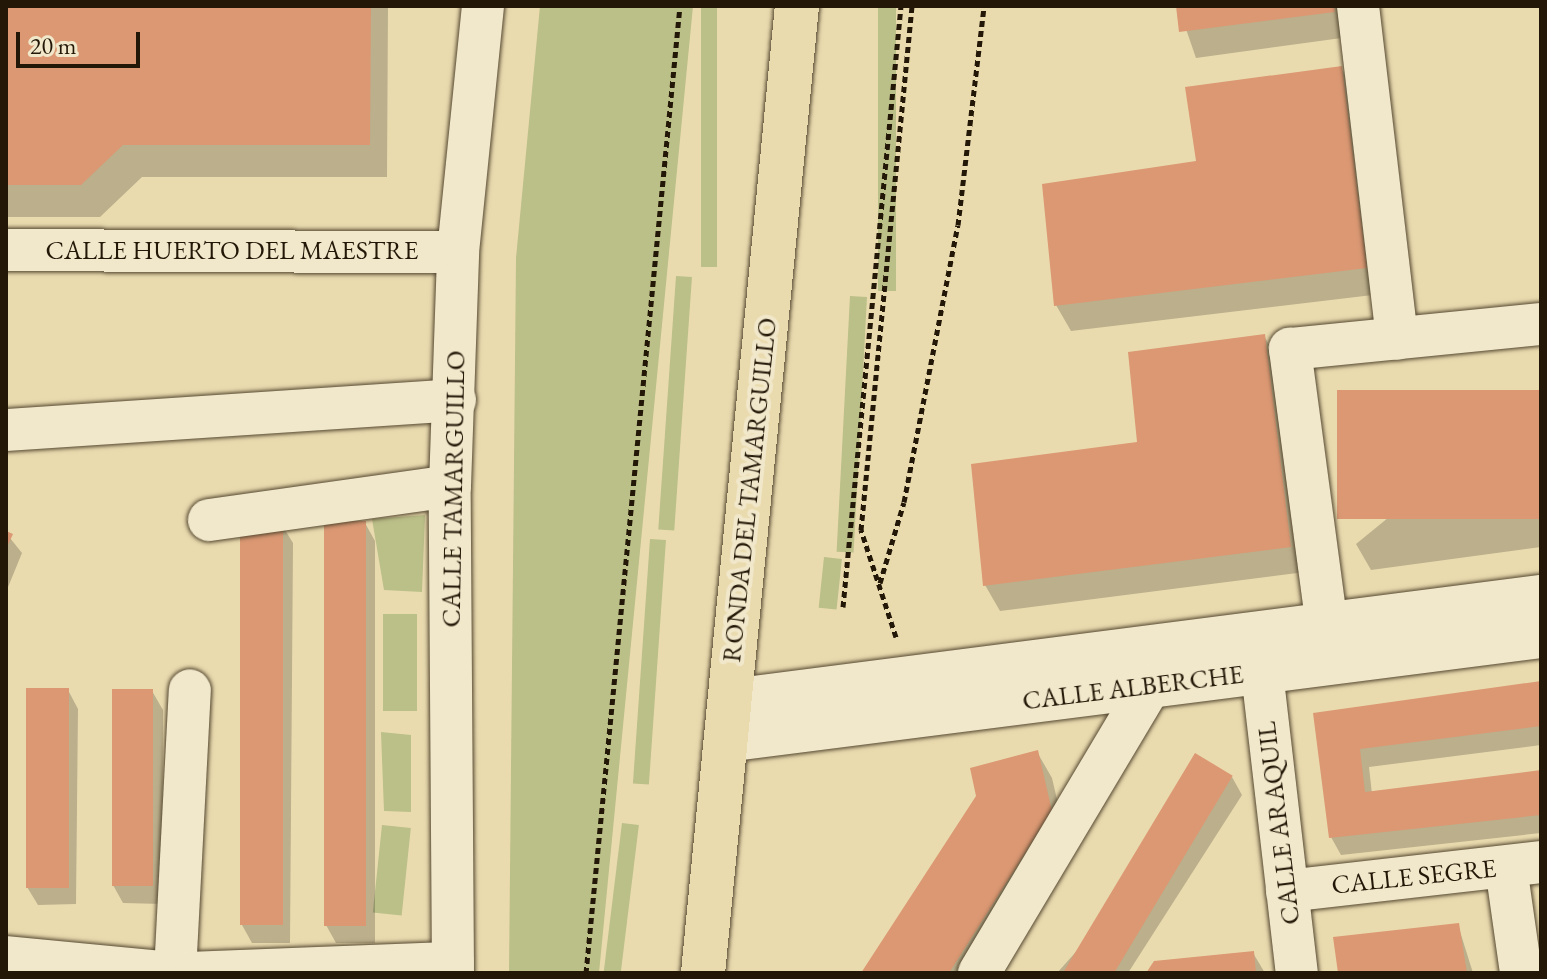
<!DOCTYPE html>
<html>
<head>
<meta charset="utf-8">
<style>
	body { margin:0 }
	#map { position:relative; width:1547px; height:979px; overflow:hidden; background:#eadbaf; font-family:"EB Garamond",serif }
	div>[style] { position:absolute }
	.green>* { inset:0; background:#bbbf88; transform-origin:0 0 }
	.shadow>* { inset:0; background:#0003 }
	.building>* { inset:0; background:#db9873; transform-origin:0 0 }
	.path>* { height:5px; margin-top:-2.5px; transform-origin:0; background:repeating-linear-gradient(90deg,#231707 0 6px,transparent 0 10px) }
	.roads { filter:drop-shadow(0 0 2px #554831) drop-shadow(0 0 2px #554831) }
	.minor>* { height:42px; margin:-21px; padding:0 21px; transform-origin:21px; border-radius:21px; background:#f1e8cb }
	.major>* { height:44px; margin:-22px; padding:0 22px; transform-origin:22px; border-radius:22px; background:#eadbaf }
	span { translate:-50% -50%; white-space:nowrap; text-align:center; line-height:1.15; -webkit-text-stroke:8px #f1e8cb; paint-order:stroke }
	.street-label { font-size:26px; color:#231707 }
	.frame { position:absolute; inset:0; border:8px solid #231707; pointer-events:none }
	.scale { position:absolute; left:16px; top:32px; width:124px; height:36px; box-sizing:border-box; border:4px solid #231707; border-top:0; padding-left:10px; font-size:24px; line-height:28px; white-space:nowrap; color:#231707; -webkit-text-stroke:6px #f1e8cb; paint-order:stroke }
</style>
</head>
<body>
<div id="map">
	<div class="green">
		<div style="clip-path:polygon(540px 6px,693px 6px,599px 973px,509px 973px,516px 258px)"></div>
		<div style="left:701px;top:6px;width:16px;height:261px"></div>
		<div style="left:878px;top:6px;width:18px;height:285px"></div>
		<div style="left:676px;top:276px;width:16px;height:254px;rotate:4deg"></div>
		<div style="left:850px;top:296px;width:17px;height:256px;rotate:3deg"></div>
		<div style="clip-path:polygon(425px 515px,422px 592px,384px 590px,372px 519px)"></div>
		<div style="left:650px;top:539px;width:16px;height:245px;rotate:4deg"></div>
		<div style="left:824px;top:557px;width:18px;height:51px;rotate:6deg"></div>
		<div style="left:383px;top:614px;width:34px;height:97px"></div>
		<div style="clip-path:polygon(381px 732px,411px 735px,411px 812px,384px 811px)"></div>
		<div style="left:622px;top:823px;width:17px;height:151px;rotate:7deg"></div>
		<div style="left:382px;top:825px;width:29px;height:88px;rotate:6deg"></div>
	</div>
	<div class="shadow">
		<div style="clip-path:polygon(6px 6px,388px 6px,387px 177px,142px 177px,100px 217px,6px 217px)"></div>
		<div style="clip-path:polygon(1178px 6px,1345px 6px,1349px 37px,1196px 58px)"></div>
		<div style="clip-path:polygon(1341px 68px,1356px 94px,1381px 294px,1071px 331px,1056px 305px,1199px 163px)"></div>
		<div style="clip-path:polygon(1264px 336px,1279px 362px,1305px 572px,1000px 611px,985px 585px)"></div>
		<div style="clip-path:polygon(1541px 393px,1541px 547px,1371px 570px,1356px 544px)"></div>
		<div style="clip-path:polygon(365px 523px,375px 541px,375px 943px,336px 943px,326px 925px)"></div>
		<div style="clip-path:polygon(282px 525px,293px 543px,290px 943px,252px 943px,242px 925px)"></div>
		<div style="clip-path:polygon(6px 533px,22px 553px,6px 592px)"></div>
		<div style="clip-path:polygon(1541px 684px,1541px 745px,1369px 767px,1372px 794px,1541px 773px,1541px 833px,1341px 855px,1331px 837px,1315px 715px)"></div>
		<div style="clip-path:polygon(68px 690px,78px 709px,76px 904px,38px 905px,27px 887px)"></div>
		<div style="clip-path:polygon(152px 691px,163px 710px,162px 904px,123px 903px,113px 885px)"></div>
		<div style="clip-path:polygon(1037px 752px,1052px 778px,1066px 838px,971px 973px,864px 973px)"></div>
		<div style="clip-path:polygon(1232px 777px,1242px 795px,1128px 973px,1057px 973px)"></div>
		<div style="clip-path:polygon(1458px 925px,1473px 973px,1340px 973px)"></div>
		<div style="clip-path:polygon(1253px 953px,1265px 973px,1148px 973px)"></div>
	</div>
	<div class="building">
		<div style="clip-path:polygon(6px 6px,371px 6px,370px 145px,123px 145px,81px 185px,6px 185px)"></div>
		<div style="clip-path:polygon(1176px 6px,1334px 6px,1335px 12px,1179px 32px)"></div>
		<div style="clip-path:polygon(1342px 66px,1367px 268px,1054px 306px,1042px 184px,1196px 161px,1185px 87px)"></div>
		<div style="clip-path:polygon(1265px 334px,1291px 547px,983px 586px,971px 464px,1137px 442px,1128px 352px)"></div>
		<div style="left:1541px;top:390px;width:129px;height:204px;rotate:90deg"></div>
		<div style="left:366px;top:521px;width:405px;height:42px;rotate:90deg"></div>
		<div style="left:240px;top:523px;width:43px;height:402px"></div>
		<div style="clip-path:polygon(6px 531px,13px 534px,6px 549px)"></div>
		<div style="clip-path:polygon(1541px 681px,1541px 726px,1360px 749px,1365px 792px,1541px 770px,1541px 815px,1329px 838px,1313px 713px)"></div>
		<div style="left:26px;top:688px;width:43px;height:200px"></div>
		<div style="left:112px;top:689px;width:41px;height:197px"></div>
		<div style="clip-path:polygon(1038px 750px,1052px 811px,949px 973px,861px 973px,976px 796px,970px 768px)"></div>
		<div style="left:1195px;top:753px;width:44px;height:261px;rotate:31deg"></div>
		<div style="clip-path:polygon(1459px 923px,1467px 973px,1338px 973px,1333px 937px)"></div>
		<div style="clip-path:polygon(1254px 951px,1256px 973px,1146px 973px,1154px 961px)"></div>
	</div>
	<div class="path">
		<div style="left:880px;top:583px;width:84px;rotate:-73.5deg"></div>
		<div style="left:904px;top:502px;width:282px;rotate:-79deg"></div>
		<div style="left:958px;top:225px;width:221px;rotate:-83.2deg"></div>
		<div style="left:843px;top:607px;width:604px;rotate:-84.49deg"></div>
		<div style="left:896px;top:637px;width:113px;rotate:-108.1deg"></div>
		<div style="left:861px;top:530px;width:526px;rotate:-84.44deg"></div>
		<div style="left:586px;top:973px;width:972px;rotate:-84.45deg"></div>
	</div>
	<div class="roads">
		<div class="minor">
			<div style="left:1358px;top:6px;width:335px;rotate:83.3deg"></div>
			<div style="left:6px;top:250px;width:452px;rotate:0.3deg"></div>
			<div style="left:6px;top:430px;width:450px;rotate:-3.8deg"></div>
			<div style="left:209px;top:520px;width:243px;rotate:-8deg"></div>
			<div style="left:1330px;top:649px;width:303px;rotate:-97.6deg"></div>
			<div style="left:1290px;top:349px;width:252px;rotate:-5.7deg"></div>
			<div style="left:1262px;top:672px;width:303px;rotate:83.4deg"></div>
			<div style="left:730px;top:700px;width:818px;rotate:-7.31deg"></div>
			<div style="left:726px;top:741px;width:822px;rotate:-7.27deg"></div>
			<div style="left:1506px;top:867px;width:107px;rotate:81.9deg"></div>
			<div style="left:1287px;top:891px;width:256px;rotate:-6.5deg"></div>
			<div style="left:6px;top:957px;width:166px;rotate:5.5deg"></div>
			<div style="left:175px;top:973px;width:283px;rotate:-87deg"></div>
			<div style="left:190px;top:973px;width:263px;rotate:-2.2deg"></div>
			<div style="left:453px;top:973px;width:487px;rotate:-90.4deg"></div>
			<div style="left:450px;top:486px;width:234px;rotate:-88deg"></div>
			<div style="left:458px;top:252px;width:247px;rotate:-84.2deg"></div>
			<div style="left:979px;top:973px;width:335px;rotate:-59.2deg"></div>
		</div>
		<div class="major">
			<div style="left:703px;top:973px;width:972px;rotate:-84.45deg"></div>
		</div>
	</div>
	<div class="street-label">
		<span style="left:232px;top:251px">CALLE HUERTO DEL MAESTRE</span>
		<span style="left:454px;top:489px;rotate:-89deg">CALLE TAMARGUILLO</span>
		<span style="left:750px;top:490px;rotate:-84deg">RONDA DEL TAMARGUILLO</span>
		<span style="left:1133px;top:688px;rotate:-7deg">CALLE ALBERCHE</span>
		<span style="left:1279px;top:823px;rotate:-97deg">CALLE ARAQUIL</span>
		<span style="left:1414px;top:877px;rotate:-6deg">CALLE SEGRE</span>
	</div>
	<div class="frame"></div>
	<div class="scale">20 m</div>
</div>
</body>
</html>
